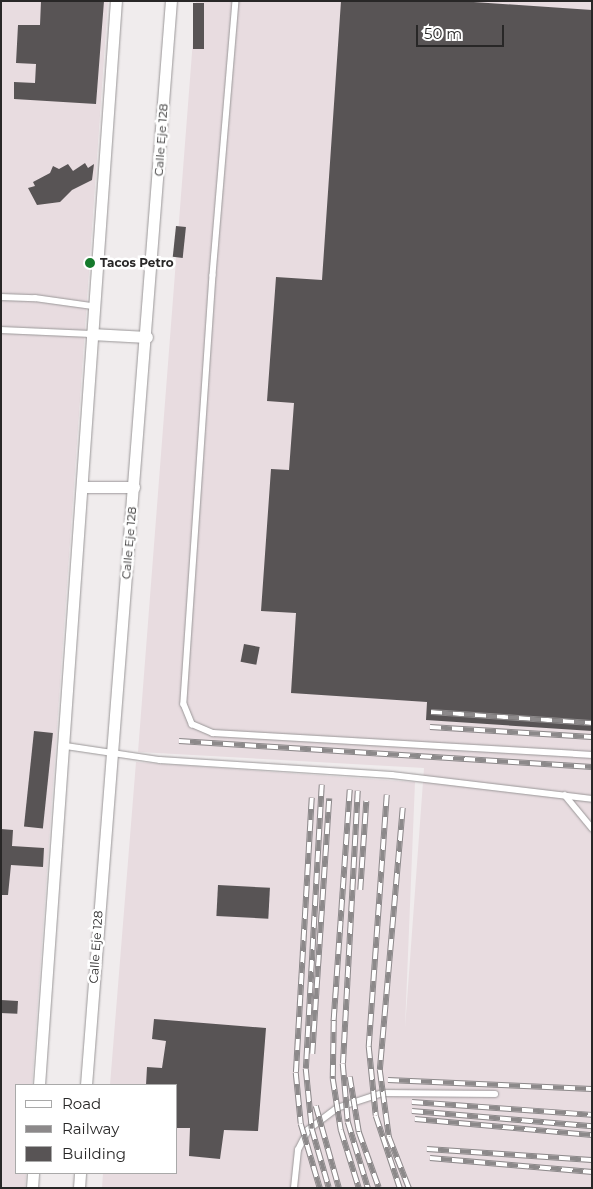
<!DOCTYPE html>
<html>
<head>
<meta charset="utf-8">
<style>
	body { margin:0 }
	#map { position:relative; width:593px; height:1189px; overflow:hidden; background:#f0eced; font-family:Montserrat,sans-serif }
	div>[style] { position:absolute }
	.built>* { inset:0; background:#e8dce0 }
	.building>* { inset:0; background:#585455; transform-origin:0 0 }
	.roads { filter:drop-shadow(0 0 1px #9a9798) drop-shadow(0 0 1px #9a9798) }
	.lane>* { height:5.5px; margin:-2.75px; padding:0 2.75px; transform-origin:2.75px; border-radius:2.75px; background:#fff }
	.street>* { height:11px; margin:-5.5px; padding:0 5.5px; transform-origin:5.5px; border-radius:5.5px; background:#fff }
	.rail>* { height:5.5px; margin-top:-2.75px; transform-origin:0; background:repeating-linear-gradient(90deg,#fff 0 11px,#8c898a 0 22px); box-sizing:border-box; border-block:1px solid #8c898a }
	.dots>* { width:14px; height:14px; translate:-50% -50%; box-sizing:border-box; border:2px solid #fff; border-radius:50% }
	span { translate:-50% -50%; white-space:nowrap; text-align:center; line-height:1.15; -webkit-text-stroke:5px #fff; paint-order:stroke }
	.street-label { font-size:12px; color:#282727 }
	.poi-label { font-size:12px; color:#282727; font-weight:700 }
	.left { translate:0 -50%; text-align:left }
	.frame { position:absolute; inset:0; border:2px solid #282727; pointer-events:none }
	.legend { position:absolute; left:15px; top:1084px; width:162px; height:90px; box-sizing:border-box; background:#fff; border:1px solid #a9a9a9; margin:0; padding:6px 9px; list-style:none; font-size:15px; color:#282727 }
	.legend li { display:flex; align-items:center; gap:10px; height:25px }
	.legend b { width:25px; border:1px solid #a9a9a9 }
	.scale { position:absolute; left:416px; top:25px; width:88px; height:22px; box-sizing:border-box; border:2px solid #282727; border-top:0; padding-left:6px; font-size:15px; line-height:18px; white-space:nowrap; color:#282727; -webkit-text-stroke:4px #fff; paint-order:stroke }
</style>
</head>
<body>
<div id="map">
	<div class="built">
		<div style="clip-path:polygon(1px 1px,108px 1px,32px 1085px,16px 1085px,16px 1173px,26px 1173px,25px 1188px,1px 1188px)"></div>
		<div style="clip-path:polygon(196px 1px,592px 1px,592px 1188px,102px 1188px,103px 1173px,176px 1173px,176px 1085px,110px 1085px,136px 762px,415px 782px,405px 1028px,424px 768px,138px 752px)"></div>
	</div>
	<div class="building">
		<div style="clip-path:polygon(41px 1px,104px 1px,96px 104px,14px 99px,14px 82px,35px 83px,36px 64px,16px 63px,18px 25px,40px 25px)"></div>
		<div style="clip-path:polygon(341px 1px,459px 1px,592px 10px,592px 731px,426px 720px,427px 702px,291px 693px,296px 613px,261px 611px,271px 469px,289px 470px,294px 403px,267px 401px,276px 277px,322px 280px)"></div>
		<div style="left:193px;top:3px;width:11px;height:46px"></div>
		<div style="clip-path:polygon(85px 163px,88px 168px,94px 164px,92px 180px,72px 190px,60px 202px,37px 205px,28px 188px,35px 186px,33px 182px,50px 173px,53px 166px,59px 169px,68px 164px,73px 171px)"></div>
		<div style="left:176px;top:226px;width:10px;height:31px;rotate:6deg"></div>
		<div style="left:244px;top:644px;width:16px;height:18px;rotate:11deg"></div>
		<div style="left:34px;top:731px;width:19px;height:96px;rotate:6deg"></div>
		<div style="clip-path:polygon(1px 829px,13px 830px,12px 846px,44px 848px,43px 867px,11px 865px,8px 895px,1px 895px)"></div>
		<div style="left:218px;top:885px;width:52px;height:31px;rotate:3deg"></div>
		<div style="left:1px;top:1000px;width:17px;height:13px;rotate:3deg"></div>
		<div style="clip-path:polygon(154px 1019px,266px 1028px,258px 1131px,224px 1130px,220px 1159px,189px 1156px,190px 1128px,176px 1128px,176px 1085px,146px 1085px,147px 1067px,162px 1068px,166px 1041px,152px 1039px)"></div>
	</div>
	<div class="roads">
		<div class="lane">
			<div style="left:236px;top:1px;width:275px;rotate:94.8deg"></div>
			<div style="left:213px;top:275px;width:430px;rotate:93.9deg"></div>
			<div style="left:184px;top:704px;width:22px;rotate:68deg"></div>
			<div style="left:192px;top:724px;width:23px;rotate:23deg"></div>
			<div style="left:213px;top:733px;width:380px;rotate:3.3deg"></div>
			<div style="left:1px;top:297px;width:34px;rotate:2deg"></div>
			<div style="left:35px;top:298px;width:58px;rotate:8deg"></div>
			<div style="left:1px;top:330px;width:90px;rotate:2.5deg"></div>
			<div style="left:66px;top:746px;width:95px;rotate:8.5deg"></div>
			<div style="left:160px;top:760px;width:232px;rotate:3.7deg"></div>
			<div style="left:392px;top:775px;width:201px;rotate:6.8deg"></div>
			<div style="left:565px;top:795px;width:43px;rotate:50.7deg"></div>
			<div style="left:294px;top:1188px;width:38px;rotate:-84deg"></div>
			<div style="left:298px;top:1150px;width:22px;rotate:-63deg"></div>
			<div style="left:308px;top:1130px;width:36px;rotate:-37deg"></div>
			<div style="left:337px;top:1108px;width:48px;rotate:-18.1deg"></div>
			<div style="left:383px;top:1093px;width:112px;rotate:0.5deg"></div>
		</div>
		<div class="street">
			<div style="left:91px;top:334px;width:56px;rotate:3.1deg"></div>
			<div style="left:82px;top:487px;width:52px"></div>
			<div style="left:39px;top:1085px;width:1087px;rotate:-85.94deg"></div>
			<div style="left:86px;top:1085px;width:1087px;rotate:-85.52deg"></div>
			<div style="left:32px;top:1188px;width:15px;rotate:-86deg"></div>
			<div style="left:79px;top:1188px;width:15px;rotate:-86deg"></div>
		</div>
	</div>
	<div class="rail">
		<div style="left:431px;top:712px;width:161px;rotate:3.9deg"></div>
		<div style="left:430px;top:727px;width:162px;rotate:3.5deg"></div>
		<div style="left:179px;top:741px;width:414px;rotate:3.6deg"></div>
		<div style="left:322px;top:785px;width:284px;rotate:93.2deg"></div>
		<div style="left:306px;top:1069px;width:60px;rotate:84.3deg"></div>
		<div style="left:312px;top:1129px;width:61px;rotate:73.9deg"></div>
		<div style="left:350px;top:790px;width:232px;rotate:94deg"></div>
		<div style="left:334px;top:1021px;width:58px;rotate:91deg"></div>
		<div style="left:333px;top:1079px;width:52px;rotate:81.1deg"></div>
		<div style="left:341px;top:1130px;width:61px;rotate:72.8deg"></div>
		<div style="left:358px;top:791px;width:273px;rotate:93.1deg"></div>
		<div style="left:343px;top:1064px;width:58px;rotate:85.1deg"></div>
		<div style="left:348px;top:1122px;width:69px;rotate:73.1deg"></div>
		<div style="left:387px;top:795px;width:253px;rotate:94.1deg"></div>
		<div style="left:369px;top:1047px;width:69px;rotate:84.2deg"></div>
		<div style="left:376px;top:1116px;width:76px;rotate:71.6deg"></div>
		<div style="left:312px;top:798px;width:275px;rotate:93.3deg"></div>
		<div style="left:296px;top:1073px;width:51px;rotate:84.4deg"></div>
		<div style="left:301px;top:1124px;width:67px;rotate:73.5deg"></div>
		<div style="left:403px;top:808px;width:263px;rotate:95deg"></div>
		<div style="left:380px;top:1070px;width:68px;rotate:82.3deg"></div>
		<div style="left:389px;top:1137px;width:55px;rotate:68.6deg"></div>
		<div style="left:360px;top:890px;width:89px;rotate:-86.1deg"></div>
		<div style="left:312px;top:1054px;width:256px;rotate:-86.2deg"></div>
		<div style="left:350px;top:1077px;width:56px;rotate:80.7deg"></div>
		<div style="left:359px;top:1132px;width:59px;rotate:70.3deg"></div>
		<div style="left:388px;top:1080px;width:204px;rotate:2.5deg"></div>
		<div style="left:412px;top:1102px;width:180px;rotate:4.1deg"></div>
		<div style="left:316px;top:1106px;width:85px;rotate:74.3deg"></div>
		<div style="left:412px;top:1111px;width:181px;rotate:4.8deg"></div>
		<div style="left:415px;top:1119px;width:178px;rotate:5.2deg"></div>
		<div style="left:427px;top:1149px;width:165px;rotate:3.8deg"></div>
		<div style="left:430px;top:1158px;width:163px;rotate:4.9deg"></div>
	</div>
	<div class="dots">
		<div style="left:90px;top:263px;background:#157a2c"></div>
	</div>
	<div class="street-label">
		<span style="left:161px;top:140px;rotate:-86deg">Calle Eje 128</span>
		<span style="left:129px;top:543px;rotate:-85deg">Calle Eje 128</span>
		<span style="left:96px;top:947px;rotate:-86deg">Calle Eje 128</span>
	</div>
	<div class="poi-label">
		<span class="left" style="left:100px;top:263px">Tacos Petro</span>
	</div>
	<div class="frame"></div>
	<ul class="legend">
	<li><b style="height:6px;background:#fff"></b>Road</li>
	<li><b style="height:6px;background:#8c898a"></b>Railway</li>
	<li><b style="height:14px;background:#585455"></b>Building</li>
	</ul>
	<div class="scale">50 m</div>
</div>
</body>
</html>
